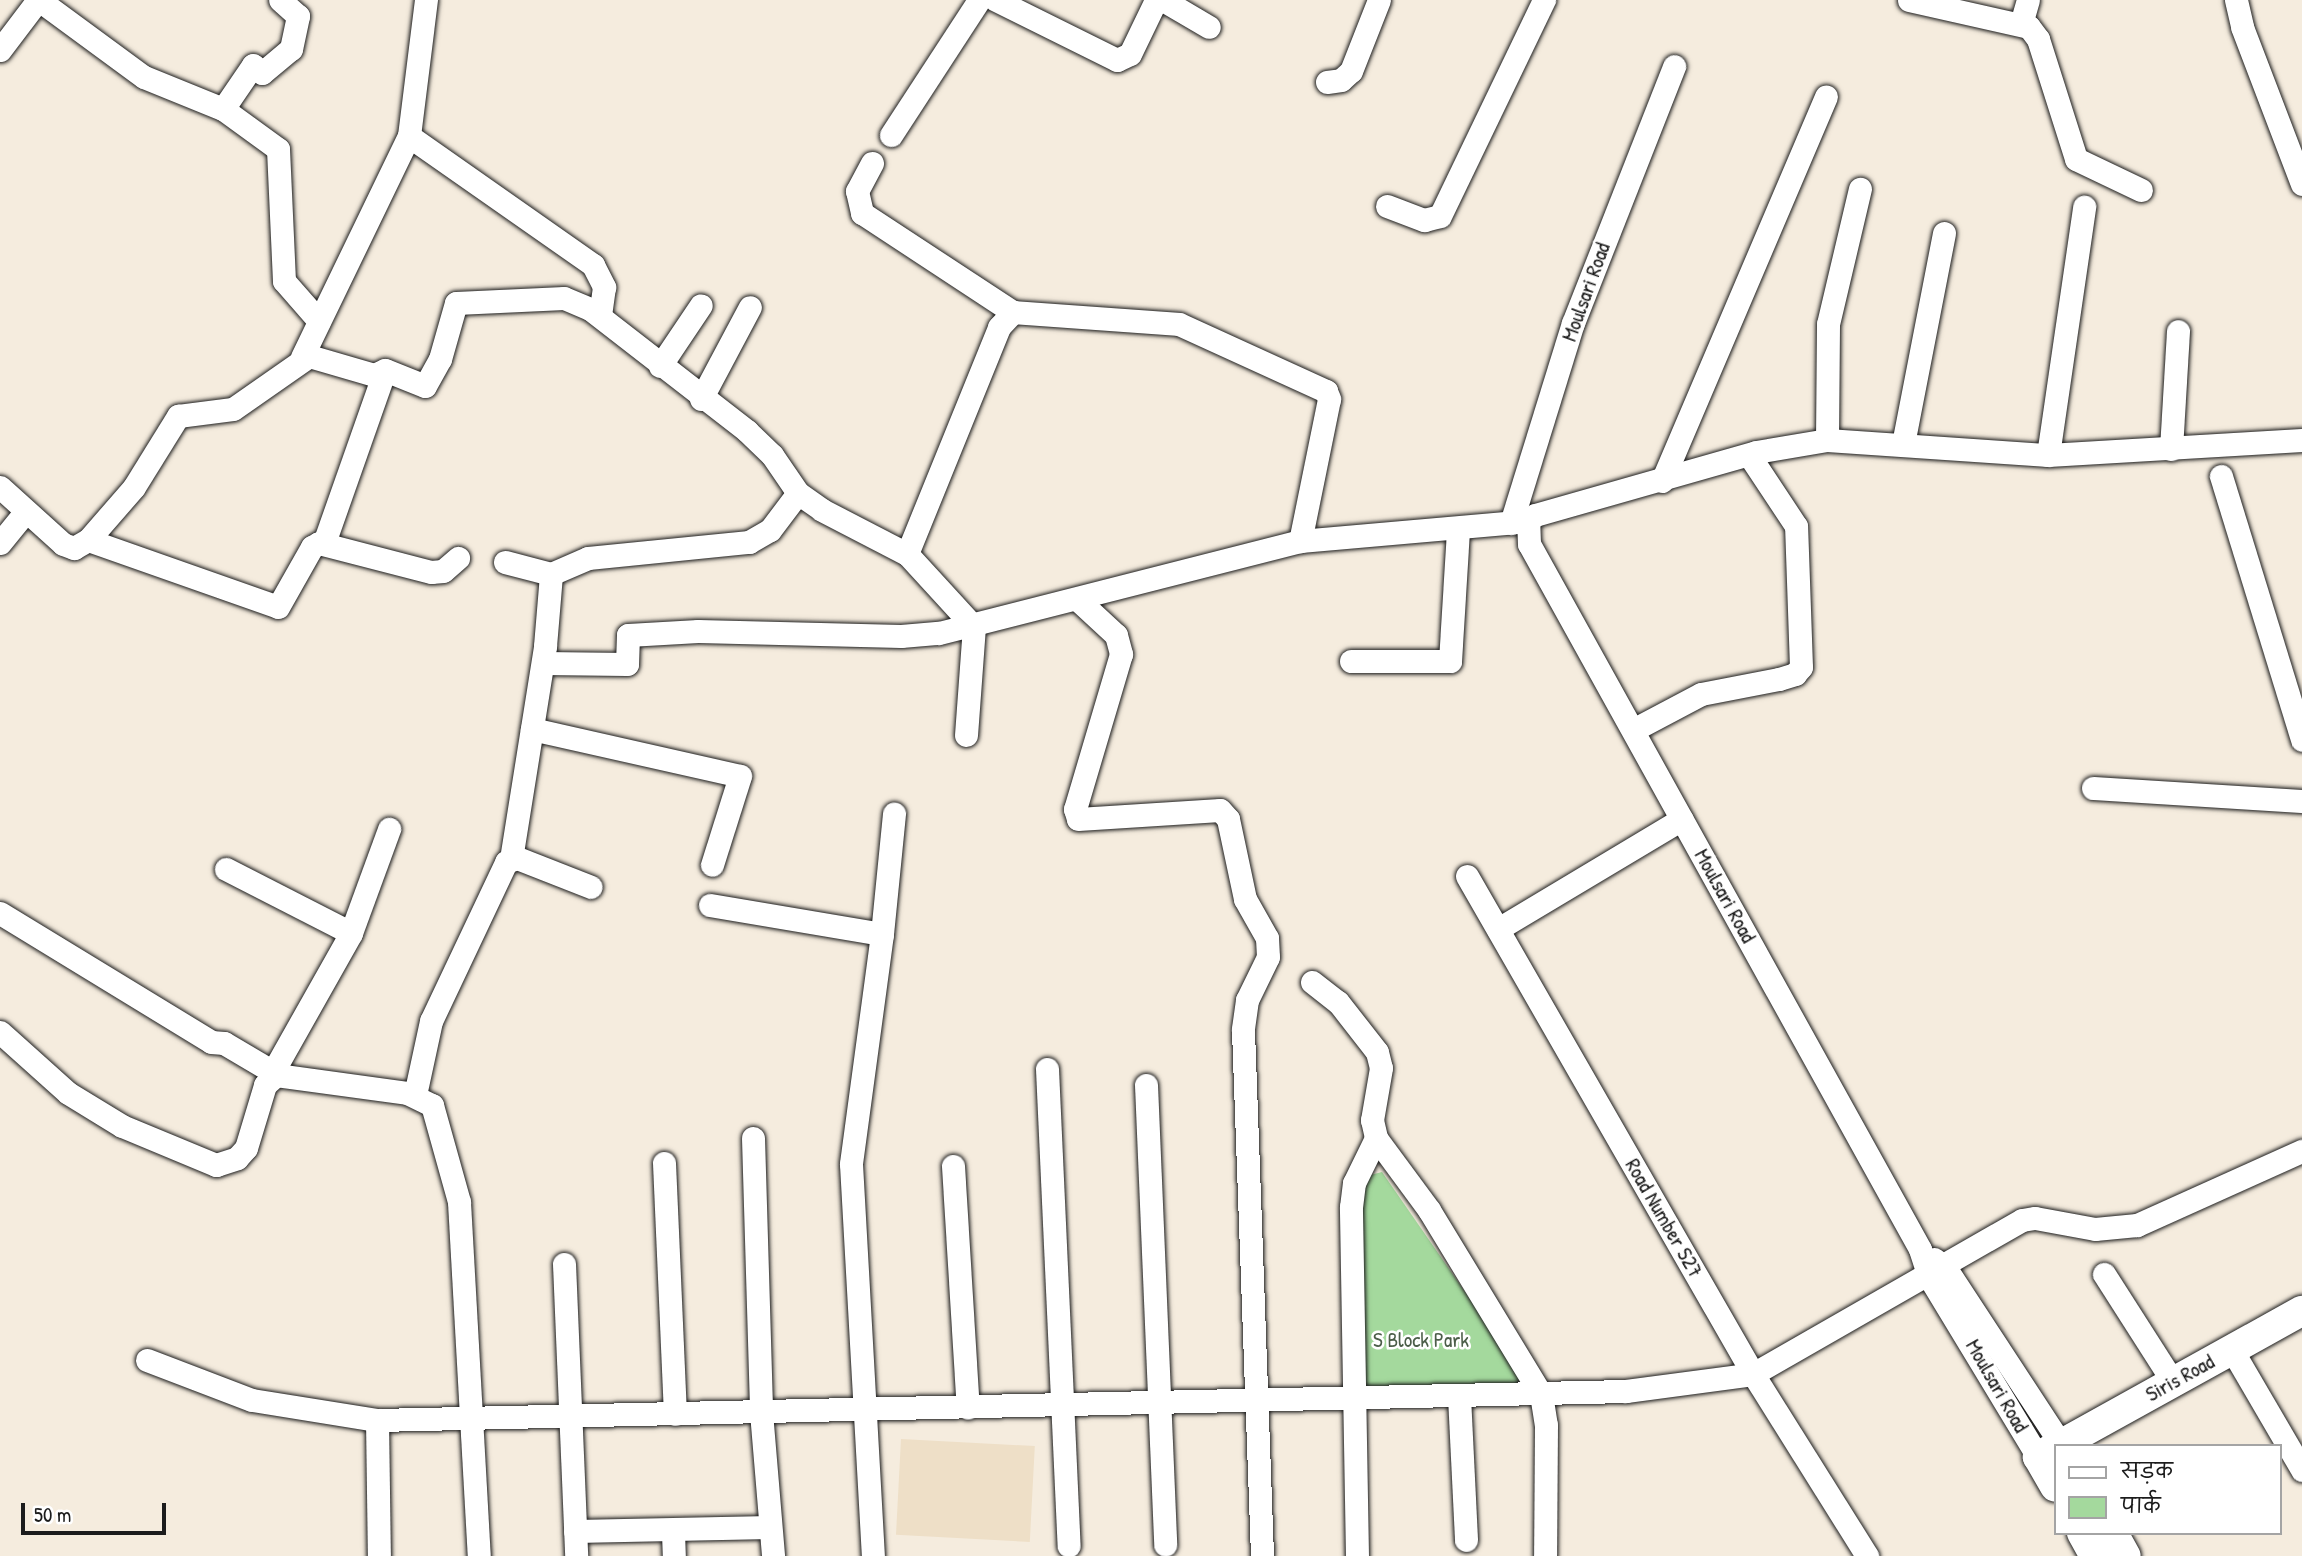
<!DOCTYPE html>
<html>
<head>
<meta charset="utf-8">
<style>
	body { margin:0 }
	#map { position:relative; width:2302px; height:1556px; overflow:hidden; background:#f5ecde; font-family:"Patrick Hand","Playpen Sans Deva",sans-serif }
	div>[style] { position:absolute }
	.built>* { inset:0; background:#eedfc7; transform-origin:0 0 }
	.green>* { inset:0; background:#a4d99d }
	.roads { filter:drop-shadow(0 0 2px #1c1c1c) drop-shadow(0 0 2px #1c1c1c) }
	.minor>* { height:23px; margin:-11.5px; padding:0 11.5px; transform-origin:11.5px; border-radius:11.5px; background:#fff }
	.tertiary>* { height:30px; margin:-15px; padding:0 15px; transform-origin:15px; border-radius:15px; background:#fff }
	span { translate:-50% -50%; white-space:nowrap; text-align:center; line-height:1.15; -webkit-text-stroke:5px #fff; paint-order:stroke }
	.street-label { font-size:21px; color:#1c1c1c }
	.park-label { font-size:21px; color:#4c5e49 }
	.legend { position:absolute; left:2054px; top:1444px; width:228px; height:91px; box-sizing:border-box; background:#fff; border:2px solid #a4a4a4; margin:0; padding:9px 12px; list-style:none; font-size:21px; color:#1c1c1c }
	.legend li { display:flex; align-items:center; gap:14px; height:35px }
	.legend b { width:35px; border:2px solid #a4a4a4 }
	.scale { position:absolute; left:21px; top:1503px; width:145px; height:32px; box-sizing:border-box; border:4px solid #1c1c1c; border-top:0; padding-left:9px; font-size:21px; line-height:24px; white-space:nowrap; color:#1c1c1c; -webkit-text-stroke:5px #fff; paint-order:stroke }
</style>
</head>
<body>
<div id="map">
	<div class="built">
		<div style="left:901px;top:1439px;width:134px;height:96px;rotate:3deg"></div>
	</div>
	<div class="green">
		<div style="clip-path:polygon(1382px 1172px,1542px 1403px,1361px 1401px,1355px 1179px)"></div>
	</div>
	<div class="roads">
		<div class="minor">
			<div style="left:39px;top:0;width:130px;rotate:36.3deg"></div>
			<div style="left:144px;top:77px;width:85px;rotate:22.1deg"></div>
			<div style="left:223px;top:109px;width:68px;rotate:36deg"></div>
			<div style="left:278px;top:149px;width:132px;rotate:87.4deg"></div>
			<div style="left:284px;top:281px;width:53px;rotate:48.8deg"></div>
			<div style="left:996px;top:0;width:135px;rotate:26.4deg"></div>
			<div style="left:1117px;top:60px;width:14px;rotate:-25deg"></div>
			<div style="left:1130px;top:54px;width:60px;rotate:-64.3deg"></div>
			<div style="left:1163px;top:0;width:53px;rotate:30.4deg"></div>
			<div style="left:1909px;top:0;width:123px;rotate:12.7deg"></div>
			<div style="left:2029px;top:27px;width:15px;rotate:53deg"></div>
			<div style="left:2038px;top:39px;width:126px;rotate:72.4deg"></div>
			<div style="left:2076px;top:159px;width:72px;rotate:25.5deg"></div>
			<div style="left:2236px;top:0;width:28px;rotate:77deg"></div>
			<div style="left:2242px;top:27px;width:168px;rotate:69.1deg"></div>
			<div style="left:2021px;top:24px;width:25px;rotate:-74deg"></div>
			<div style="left:0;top:50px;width:63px;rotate:-52.8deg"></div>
			<div style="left:1327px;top:82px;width:14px;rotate:-8deg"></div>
			<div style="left:1341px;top:80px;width:13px;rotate:-42deg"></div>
			<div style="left:1351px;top:71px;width:76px;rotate:-68.5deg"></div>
			<div style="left:223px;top:109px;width:53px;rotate:-55.7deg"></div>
			<div style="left:253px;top:65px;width:12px;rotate:42deg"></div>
			<div style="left:262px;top:73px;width:38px;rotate:-40deg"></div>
			<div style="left:291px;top:49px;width:34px;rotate:-78deg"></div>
			<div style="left:298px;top:16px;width:24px;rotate:-138deg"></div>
			<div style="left:891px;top:135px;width:161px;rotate:-56.9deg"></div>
			<div style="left:409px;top:136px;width:225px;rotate:35deg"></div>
			<div style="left:593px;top:265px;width:25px;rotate:63deg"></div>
			<div style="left:604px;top:287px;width:29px;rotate:98deg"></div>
			<div style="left:872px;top:163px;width:32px;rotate:118deg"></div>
			<div style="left:857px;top:191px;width:23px;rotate:77deg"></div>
			<div style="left:862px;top:213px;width:181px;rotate:33.3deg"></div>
			<div style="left:1387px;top:206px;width:40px;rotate:21deg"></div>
			<div style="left:1424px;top:220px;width:16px;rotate:-14deg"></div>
			<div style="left:1440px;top:216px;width:240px;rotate:-64.3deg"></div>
			<div style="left:302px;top:357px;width:246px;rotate:-64.2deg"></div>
			<div style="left:409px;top:136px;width:137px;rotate:-82.9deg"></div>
			<div style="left:660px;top:366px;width:73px;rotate:-56.1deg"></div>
			<div style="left:701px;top:399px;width:104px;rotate:-62deg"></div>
			<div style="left:1827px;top:440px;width:116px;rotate:-89.5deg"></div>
			<div style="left:1828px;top:324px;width:139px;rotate:-76.7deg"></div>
			<div style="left:1903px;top:444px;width:215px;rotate:-79deg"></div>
			<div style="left:2171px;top:449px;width:118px;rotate:-86.6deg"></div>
			<div style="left:2048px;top:455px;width:251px;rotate:-81.7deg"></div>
			<div style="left:2221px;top:476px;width:276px;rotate:72.9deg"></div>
			<div style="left:1662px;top:481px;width:418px;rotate:-66.9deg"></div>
			<div style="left:0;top:487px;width:85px;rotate:42.1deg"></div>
			<div style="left:63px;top:544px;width:12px;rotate:20deg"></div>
			<div style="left:74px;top:548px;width:16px;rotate:-30deg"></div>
			<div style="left:88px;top:540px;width:70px;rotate:-49deg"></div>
			<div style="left:134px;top:487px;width:84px;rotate:-58.2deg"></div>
			<div style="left:178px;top:416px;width:55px;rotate:-7.3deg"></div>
			<div style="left:233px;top:409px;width:93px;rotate:-34.9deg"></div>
			<div style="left:309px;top:356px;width:68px;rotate:16.3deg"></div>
			<div style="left:374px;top:375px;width:12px;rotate:-24deg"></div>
			<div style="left:385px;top:370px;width:43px;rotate:21.8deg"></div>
			<div style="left:425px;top:386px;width:31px;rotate:-61deg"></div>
			<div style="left:440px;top:359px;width:58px;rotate:-74.1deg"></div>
			<div style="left:456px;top:303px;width:108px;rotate:-2.7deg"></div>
			<div style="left:564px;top:298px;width:28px;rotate:23deg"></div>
			<div style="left:590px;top:309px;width:199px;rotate:37.8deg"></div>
			<div style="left:747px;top:431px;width:35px;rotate:44deg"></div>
			<div style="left:772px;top:455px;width:46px;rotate:55.6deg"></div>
			<div style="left:798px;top:493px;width:29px;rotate:35deg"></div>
			<div style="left:822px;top:510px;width:96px;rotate:27.4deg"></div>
			<div style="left:1511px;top:523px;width:209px;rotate:-72.8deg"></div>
			<div style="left:1573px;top:323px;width:276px;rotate:-68.5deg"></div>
			<div style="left:88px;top:540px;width:201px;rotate:19.4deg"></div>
			<div style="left:278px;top:607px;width:69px;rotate:-60.5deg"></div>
			<div style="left:312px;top:547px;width:8px;rotate:-30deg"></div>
			<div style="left:319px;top:543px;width:116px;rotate:14.5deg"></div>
			<div style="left:431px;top:572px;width:12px;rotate:-5deg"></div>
			<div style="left:443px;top:571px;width:20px;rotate:-41deg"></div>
			<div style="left:0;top:543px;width:41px;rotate:-50.9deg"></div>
			<div style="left:324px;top:543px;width:183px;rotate:-70.6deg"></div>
			<div style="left:505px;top:562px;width:48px;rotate:14.6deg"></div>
			<div style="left:551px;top:574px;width:40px;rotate:-23.4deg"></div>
			<div style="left:588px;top:558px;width:162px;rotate:-5.7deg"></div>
			<div style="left:749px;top:542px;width:24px;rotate:-30deg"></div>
			<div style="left:770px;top:530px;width:46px;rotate:-52.9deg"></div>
			<div style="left:1077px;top:599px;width:53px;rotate:42.7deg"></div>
			<div style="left:1116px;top:635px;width:20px;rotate:75deg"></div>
			<div style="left:1121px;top:654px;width:162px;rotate:106.5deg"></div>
			<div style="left:1075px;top:809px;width:10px;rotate:73deg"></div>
			<div style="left:1078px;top:819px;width:142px;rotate:-3.6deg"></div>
			<div style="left:1220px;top:810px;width:12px;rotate:48deg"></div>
			<div style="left:1228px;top:819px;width:82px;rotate:78deg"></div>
			<div style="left:1245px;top:899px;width:45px;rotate:60.6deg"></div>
			<div style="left:1267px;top:938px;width:19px;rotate:87deg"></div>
			<div style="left:1268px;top:957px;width:48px;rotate:116deg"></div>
			<div style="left:1247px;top:1000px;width:30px;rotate:98deg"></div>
			<div style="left:1243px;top:1030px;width:526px;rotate:87.93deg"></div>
			<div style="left:1351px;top:661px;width:99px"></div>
			<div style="left:1450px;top:661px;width:132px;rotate:-86.5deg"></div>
			<div style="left:543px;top:663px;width:84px;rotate:0.7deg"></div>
			<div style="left:627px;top:664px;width:29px;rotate:-88deg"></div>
			<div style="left:628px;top:635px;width:70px;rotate:-3.3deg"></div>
			<div style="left:698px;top:631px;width:203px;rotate:1.4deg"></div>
			<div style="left:901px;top:636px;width:38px;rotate:-5deg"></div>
			<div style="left:939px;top:633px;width:373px;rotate:-14.3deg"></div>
			<div style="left:1300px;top:541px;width:229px;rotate:-5deg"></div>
			<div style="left:532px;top:729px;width:213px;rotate:12.7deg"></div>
			<div style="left:740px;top:776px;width:93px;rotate:107.5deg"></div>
			<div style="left:1633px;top:730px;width:77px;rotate:-27.9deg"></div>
			<div style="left:1701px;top:694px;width:79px;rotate:-10.9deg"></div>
			<div style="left:1779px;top:679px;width:17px;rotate:-17deg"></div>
			<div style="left:1795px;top:674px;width:9px;rotate:-49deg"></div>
			<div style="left:1801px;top:667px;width:141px;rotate:-92deg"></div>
			<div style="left:1796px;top:526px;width:85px;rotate:-123.5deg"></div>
			<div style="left:966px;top:735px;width:108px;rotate:-85.8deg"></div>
			<div style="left:974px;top:627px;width:99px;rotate:-132.5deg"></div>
			<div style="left:907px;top:554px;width:245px;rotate:-67.9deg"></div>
			<div style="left:999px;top:327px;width:21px;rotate:-47deg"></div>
			<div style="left:1013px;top:312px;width:166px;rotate:4.1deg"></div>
			<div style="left:1179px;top:324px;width:162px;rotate:24.5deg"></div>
			<div style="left:1326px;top:391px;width:9px;rotate:69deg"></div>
			<div style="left:1329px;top:399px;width:145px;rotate:101.5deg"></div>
			<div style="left:2093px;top:788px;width:209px;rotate:3.6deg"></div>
			<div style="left:511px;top:859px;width:216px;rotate:-80.9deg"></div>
			<div style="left:545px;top:646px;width:72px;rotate:-85.2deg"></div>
			<div style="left:226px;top:869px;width:140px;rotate:27.1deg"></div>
			<div style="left:1467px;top:876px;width:574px;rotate:60.13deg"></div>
			<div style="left:1753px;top:1374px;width:215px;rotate:57.9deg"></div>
			<div style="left:710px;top:905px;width:174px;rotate:9.6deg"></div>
			<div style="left:882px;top:934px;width:232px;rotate:97.7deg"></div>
			<div style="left:851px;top:1164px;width:393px;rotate:86.8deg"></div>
			<div style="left:0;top:913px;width:247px;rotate:31.4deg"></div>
			<div style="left:211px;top:1042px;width:13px;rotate:4deg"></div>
			<div style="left:224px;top:1043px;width:57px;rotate:30.6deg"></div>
			<div style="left:1498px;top:929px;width:214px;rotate:-30.9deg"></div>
			<div style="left:882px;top:934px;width:121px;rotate:-84.3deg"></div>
			<div style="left:1312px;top:982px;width:33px;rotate:38deg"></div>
			<div style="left:1338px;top:1002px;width:63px;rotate:52deg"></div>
			<div style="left:1377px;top:1052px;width:16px;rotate:76deg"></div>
			<div style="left:1381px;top:1068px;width:53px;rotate:99.8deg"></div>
			<div style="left:1372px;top:1120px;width:18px;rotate:77deg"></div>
			<div style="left:1376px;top:1138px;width:89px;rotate:53.6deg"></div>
			<div style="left:1429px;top:1210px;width:215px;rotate:58.7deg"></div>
			<div style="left:1541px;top:1394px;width:31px;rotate:81deg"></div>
			<div style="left:1546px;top:1425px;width:131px;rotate:90.4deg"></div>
			<div style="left:0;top:1032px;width:91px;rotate:41.9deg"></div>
			<div style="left:68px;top:1093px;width:63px;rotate:31.4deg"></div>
			<div style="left:122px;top:1126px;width:102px;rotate:22.5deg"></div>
			<div style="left:216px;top:1165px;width:22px;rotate:-18deg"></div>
			<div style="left:237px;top:1158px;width:13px;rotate:-48deg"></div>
			<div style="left:246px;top:1148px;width:66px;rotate:-73.2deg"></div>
			<div style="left:265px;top:1085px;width:15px;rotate:-42deg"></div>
			<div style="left:276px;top:1075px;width:132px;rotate:7.8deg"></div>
			<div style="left:407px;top:1093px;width:28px;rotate:26deg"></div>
			<div style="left:432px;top:1105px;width:101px;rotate:74.4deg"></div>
			<div style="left:459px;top:1202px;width:355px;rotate:86.8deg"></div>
			<div style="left:1047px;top:1069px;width:477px;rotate:87.4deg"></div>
			<div style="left:270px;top:1077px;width:165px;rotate:-60.6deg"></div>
			<div style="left:351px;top:933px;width:111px;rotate:-69.9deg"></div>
			<div style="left:1146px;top:1085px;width:460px;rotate:87.6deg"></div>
			<div style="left:415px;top:1095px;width:76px;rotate:-77.8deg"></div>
			<div style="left:431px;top:1021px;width:176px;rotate:-64.7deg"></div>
			<div style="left:506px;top:862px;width:12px;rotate:-20deg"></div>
			<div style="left:517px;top:858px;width:79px;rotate:21.4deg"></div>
			<div style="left:753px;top:1138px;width:274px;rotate:88.3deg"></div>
			<div style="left:761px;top:1412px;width:144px;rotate:85.2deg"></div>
			<div style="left:664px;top:1163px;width:251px;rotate:87.5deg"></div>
			<div style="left:953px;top:1166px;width:242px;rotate:86.5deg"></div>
			<div style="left:1934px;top:1259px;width:14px;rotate:36deg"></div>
			<div style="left:1945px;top:1267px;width:212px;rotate:56.8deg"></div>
			<div style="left:564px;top:1264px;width:292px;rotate:87.6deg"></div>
			<div style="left:2104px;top:1274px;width:128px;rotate:57.4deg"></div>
			<div style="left:2232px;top:1350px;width:139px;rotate:59.7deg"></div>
			<div style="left:147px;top:1360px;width:112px;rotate:20.9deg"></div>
			<div style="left:252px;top:1400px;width:127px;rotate:9.1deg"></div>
			<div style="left:377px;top:1420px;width:1249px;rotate:-1.33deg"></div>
			<div style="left:1626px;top:1391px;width:128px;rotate:-7.6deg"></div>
			<div style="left:1753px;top:1374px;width:310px;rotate:-29.8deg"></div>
			<div style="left:2022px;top:1220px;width:13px;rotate:-9deg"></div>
			<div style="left:2035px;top:1218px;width:61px;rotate:10.4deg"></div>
			<div style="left:2095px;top:1229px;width:42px;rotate:-5.4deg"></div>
			<div style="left:2137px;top:1225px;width:181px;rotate:-24.2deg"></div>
			<div style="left:1459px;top:1396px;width:144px;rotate:87.2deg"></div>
			<div style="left:377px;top:1420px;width:136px;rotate:89.2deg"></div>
			<div style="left:2038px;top:1457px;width:210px;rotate:-121.2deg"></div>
			<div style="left:1929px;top:1277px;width:29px;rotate:-108deg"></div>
			<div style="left:1920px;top:1249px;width:806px;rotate:-119.01deg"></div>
			<div style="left:1529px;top:544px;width:23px;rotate:-92deg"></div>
			<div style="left:1528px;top:521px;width:9px;rotate:-41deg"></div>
			<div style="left:1535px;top:515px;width:230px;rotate:-15.9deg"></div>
			<div style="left:1756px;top:452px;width:72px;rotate:-9.6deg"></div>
			<div style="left:1827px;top:440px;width:222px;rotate:3.9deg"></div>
			<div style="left:2048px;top:455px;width:254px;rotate:-3.4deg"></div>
			<div style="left:575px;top:1531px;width:195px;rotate:-1.2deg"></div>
			<div style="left:673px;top:1532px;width:24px;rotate:88deg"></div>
			<div style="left:1357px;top:1556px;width:349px;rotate:-91deg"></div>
			<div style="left:1351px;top:1207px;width:24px;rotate:-83deg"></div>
			<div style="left:1354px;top:1183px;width:50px;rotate:-63.9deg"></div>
		</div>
		<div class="tertiary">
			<div style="left:2058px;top:1446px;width:279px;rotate:-29deg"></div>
			<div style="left:2055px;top:1447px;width:20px;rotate:150deg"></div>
			<div style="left:2038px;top:1457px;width:34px;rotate:60deg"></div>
			<div style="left:2082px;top:1533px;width:26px;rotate:61deg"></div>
			<div style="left:2113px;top:1533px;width:26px;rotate:61deg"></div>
		</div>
	</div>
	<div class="street-label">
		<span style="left:1586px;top:292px;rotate:-70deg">Moulsari Road</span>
		<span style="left:1725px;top:896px;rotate:61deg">Moulsari Road</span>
		<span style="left:1664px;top:1218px;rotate:60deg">Road Number S27</span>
		<span style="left:2180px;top:1378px;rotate:-29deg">Siris Road</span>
		<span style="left:1997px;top:1386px;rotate:60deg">Moulsari Road</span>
	</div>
	<div class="park-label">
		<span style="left:1421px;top:1340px">S Block Park</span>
	</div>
	<ul class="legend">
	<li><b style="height:9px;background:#fff"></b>सड़क</li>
	<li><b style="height:19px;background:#a4d99d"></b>पार्क</li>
	</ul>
	<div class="scale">50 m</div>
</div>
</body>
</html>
